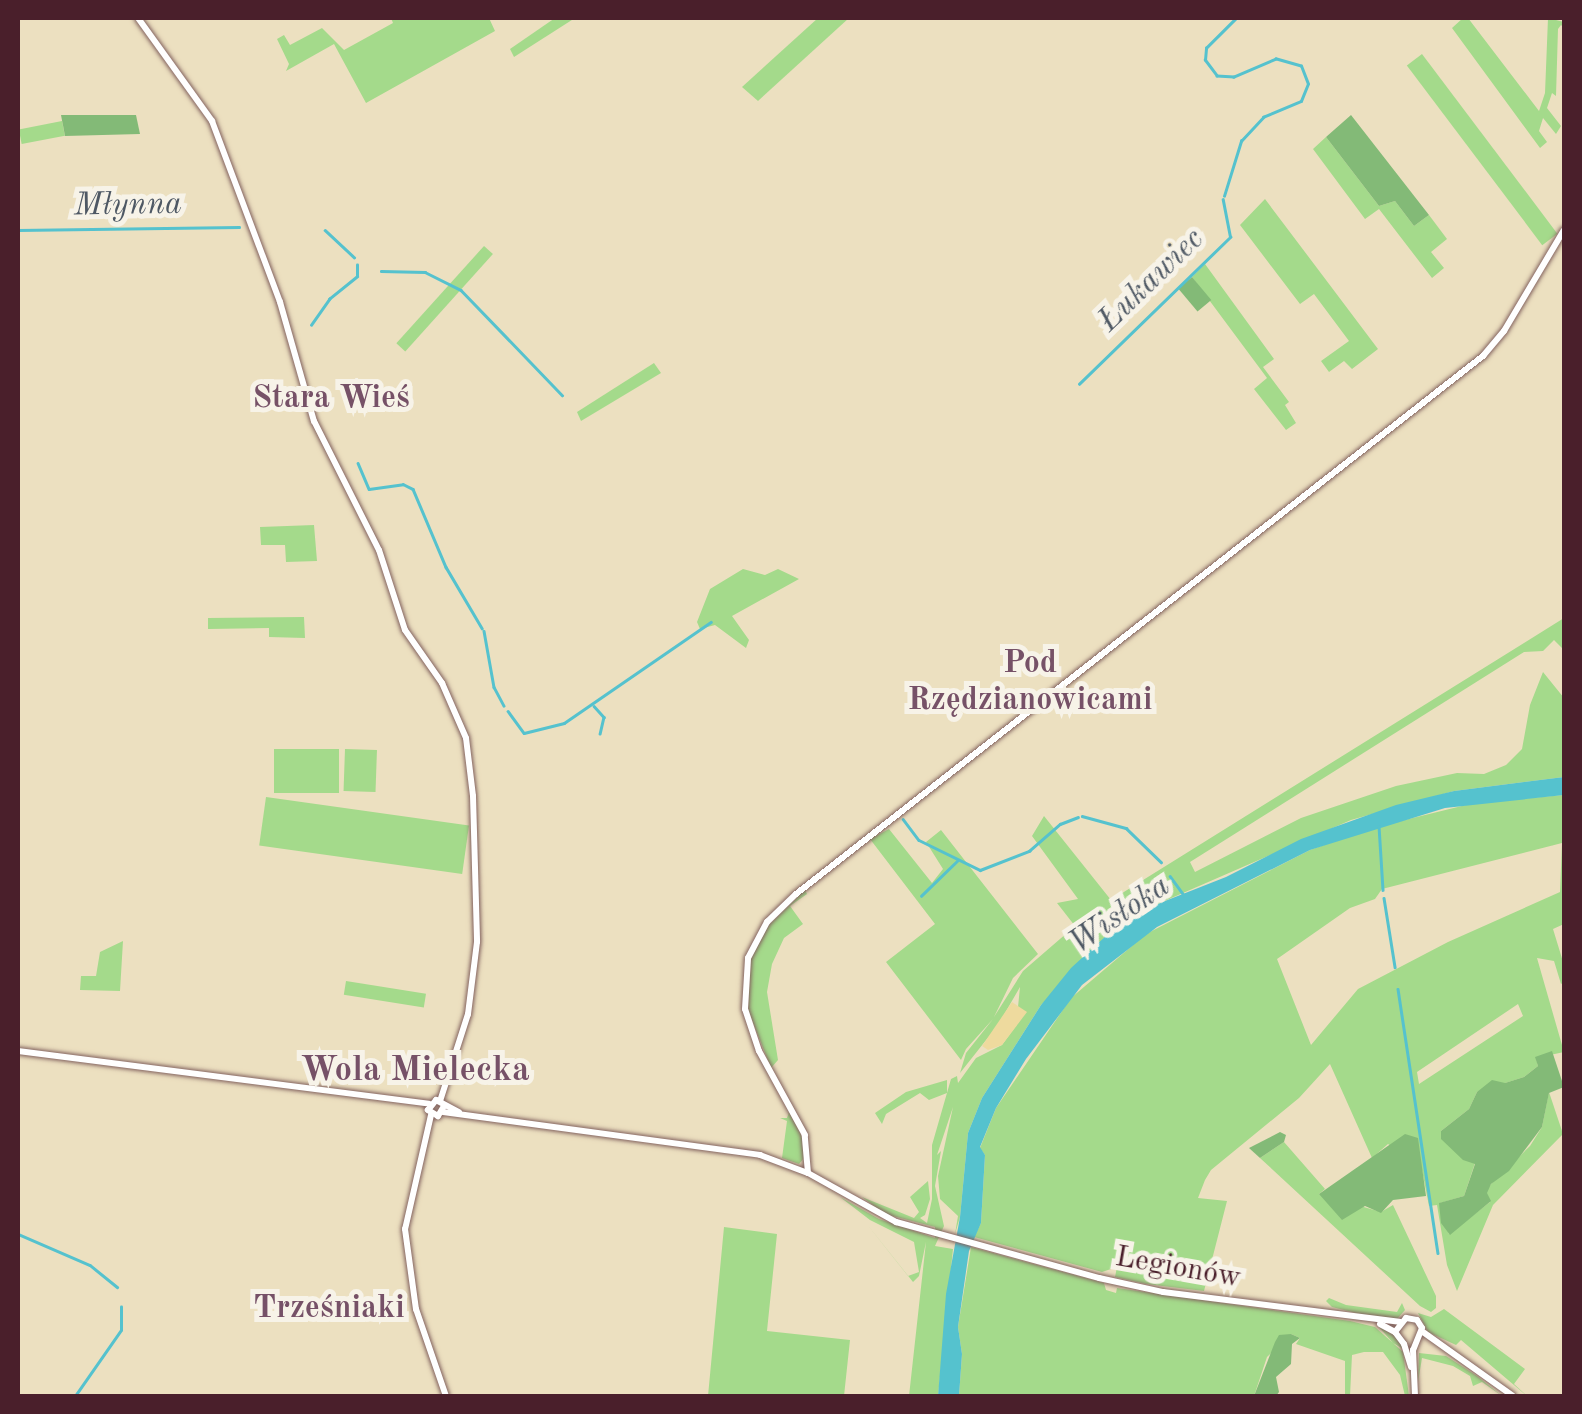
<!DOCTYPE html>
<html>
<head>
<meta charset="utf-8">
<style>
	body { margin:0 }
	#map { position:relative; width:1582px; height:1414px; overflow:hidden; background:#ece0c0; font-family:"Old Standard TT",serif }
	div>[style] { position:absolute }
	.green>* { inset:0; background:#a4da8b; transform-origin:0 0 }
	.forest>* { inset:0; background:#83ba77; transform-origin:0 0 }
	.sand>* { inset:0; background:#eeda9e }
	.water>* { inset:0; background:#55c2ce }
	.stream>* { height:2.5px; margin:-1.25px; padding:0 1.25px; transform-origin:1.25px; border-radius:1.25px; background:#55c2ce }
	.roads { filter:drop-shadow(0 0 2px #83635f) drop-shadow(0 0 2px #83635f) }
	.minor>* { height:6px; margin:-3px; padding:0 3px; transform-origin:3px; border-radius:3px; background:#fff }
	span { translate:-50% -50%; white-space:nowrap; text-align:center; line-height:1.15; -webkit-text-stroke:10px #f7f3e8; paint-order:stroke }
	.street-label { font-size:30px; color:#4a1f2b }
	.water-label { font-size:32px; color:#4e5864; font-style:italic }
	.neighbourhood-label { font-size:32px; color:#765167; font-weight:700 }
	.quarter-label { font-size:35px; color:#765167; font-weight:700 }
	.frame { position:absolute; inset:0; border:20px solid #4a1f2b; pointer-events:none }
</style>
</head>
<body>
<div id="map">
	<div class="green">
		<div style="clip-path:polygon(391px 18px,489px 18px,495px 31px,366px 103px,334px 44px,286px 71px,289px 64px,277px 39px,284px 35px,290px 45px,322px 28px,344px 50px,393px 23px)"></div>
		<div style="clip-path:polygon(555px 18px,575px 18px,514px 57px,510px 49px)"></div>
		<div style="clip-path:polygon(818px 18px,849px 18px,758px 101px,742px 87px)"></div>
		<div style="clip-path:polygon(1463px 18px,1468px 18px,1539px 111px,1545px 93px,1548px 18px,1564px 22px,1564px 28px,1561px 25px,1558px 29px,1556px 96px,1552px 93px,1547px 108px,1561px 126px,1556px 134px,1543px 118px,1539px 131px,1547px 142px,1540px 148px,1452px 28px)"></div>
		<div style="left:1422px;top:54px;width:225px;height:19px;rotate:53deg"></div>
		<div style="left:62px;top:121px;width:15px;height:44px;rotate:79deg"></div>
		<div style="clip-path:polygon(1326px 137px,1379px 206px,1395px 201px,1414px 226px,1429px 215px,1447px 239px,1431px 252px,1444px 268px,1432px 278px,1379px 209px,1365px 219px,1313px 149px)"></div>
		<div style="clip-path:polygon(1265px 199px,1378px 349px,1352px 369px,1344px 361px,1329px 372px,1321px 361px,1349px 341px,1314px 294px,1300px 304px,1240px 225px)"></div>
		<div style="left:484px;top:246px;width:12px;height:131px;rotate:42deg"></div>
		<div style="clip-path:polygon(1205px 264px,1274px 359px,1263px 367px,1289px 402px,1285px 405px,1296px 423px,1286px 430px,1254px 389px,1267px 378px,1192px 277px)"></div>
		<div style="clip-path:polygon(654px 363px,661px 373px,581px 421px,577px 412px)"></div>
		<div style="clip-path:polygon(314px 525px,317px 561px,286px 562px,285px 545px,261px 545px,260px 527px)"></div>
		<div style="clip-path:polygon(743px 569px,765px 575px,778px 569px,799px 579px,732px 616px,749px 640px,746px 648px,715px 625px,700px 629px,697px 622px,710px 589px)"></div>
		<div style="clip-path:polygon(304px 617px,305px 638px,269px 637px,269px 628px,208px 629px,208px 618px)"></div>
		<div style="clip-path:polygon(1564px 618px,1564px 650px,1554px 640px,1543px 651px,1524px 652px,1190px 862px,1195px 872px,1301px 818px,1396px 786px,1457px 773px,1484px 774px,1506px 765px,1522px 749px,1530px 705px,1543px 672px,1564px 698px,1564px 777px,1454px 791px,1351px 820px,1160px 903px,1107px 935px,1041px 1005px,982px 1098px,968px 1133px,960px 1217px,955px 1234px,958px 1216px,940px 1199px,938px 1176px,953px 1107px,937px 1155px,941px 1151px,935px 1186px,944px 1226px,935px 1246px,953px 1249px,938px 1396px,909px 1396px,926px 1242px,919px 1276px,913px 1282px,862px 1218px,908px 1276px,919px 1272px,914px 1242px,870px 1220px,840px 1197px,879px 1219px,935px 1238px,935px 1227px,885px 1214px,862px 1197px,914px 1218px,919px 1212px,910px 1197px,928px 1181px,930px 1199px,925px 1215px,920px 1218px,927px 1223px,932px 1199px,932px 1145px,951px 1079px,957px 1076px,958px 1083px,976px 1058px,1002px 1045px,1026px 1012px,1018px 1007px,1020px 987px,998px 1025px,960px 1073px,966px 1053px,993px 1019px,966px 1049px,961px 1060px,886px 962px,935px 924px,870px 839px,889px 829px,932px 883px,943px 869px,926px 842px,941px 830px,1038px 954px,1013px 978px,994px 1017px,1023px 971px,1075px 926px,1057px 903px,1078px 899px,1032px 836px,1044px 816px,1111px 900px)"></div>
		<div style="left:274px;top:749px;width:65px;height:44px"></div>
		<div style="left:345px;top:749px;width:32px;height:42px;rotate:2deg"></div>
		<div style="clip-path:polygon(evenodd,1564px 795px,1564px 924px,1553px 929px,1564px 965px,1564px 982px,1561px 984px,1554px 961px,1537px 958px,1564px 1052px,1536px 1058px,1538px 1066px,1524px 1077px,1477px 1092px,1469px 1109px,1441px 1131px,1475px 1163px,1464px 1196px,1440px 1203px,1449px 1234px,1490px 1202px,1486px 1192px,1491px 1184px,1530px 1146px,1542px 1127px,1549px 1092px,1563px 1134px,1493px 1205px,1457px 1291px,1447px 1265px,1437px 1205px,1429px 1206px,1421px 1165px,1388px 1144px,1372px 1158px,1330px 1064px,1299px 1098px,1211px 1170px,1205px 1180px,1198px 1198px,1227px 1201px,1204px 1291px,1146px 1284px,1115px 1277px,1117px 1267px,1102px 1272px,974px 1237px,981px 1223px,985px 1155px,980px 1148px,996px 1108px,1071px 998px,1146px 934px,1310px 850px,1372px 828px,1474px 803px,1564px 795px,1562px 843px,1560px 892px,1448px 942px,1358px 989px,1311px 1045px,1277px 959px,1350px 908px,1375px 899px,1382px 889px,1562px 843px,1564px 795px,1518px 1004px,1523px 1016px,1419px 1084px,1417px 1072px,1518px 1004px)"></div>
		<div style="left:266px;top:797px;width:205px;height:49px;rotate:8deg"></div>
		<div style="clip-path:polygon(805px 890px,807px 894px,790px 906px,803px 924px,784px 938px,772px 964px,767px 992px,778px 1060px,771px 1068px,748px 1010px,751px 959px,765px 929px)"></div>
		<div style="clip-path:polygon(123px 941px,120px 991px,80px 990px,81px 976px,96px 976px,100px 952px)"></div>
		<div style="left:346px;top:981px;width:81px;height:14px;rotate:9deg"></div>
		<div style="clip-path:polygon(947px 1080px,947px 1093px,929px 1100px,920px 1093px,886px 1114px,882px 1124px,875px 1113px,906px 1092px)"></div>
		<div style="clip-path:polygon(789px 1112px,802px 1137px,804px 1158px,799px 1164px,782px 1158px,787px 1121px,780px 1118px,787px 1118px)"></div>
		<div style="clip-path:polygon(1284px 1142px,1325px 1189px,1319px 1194px,1381px 1212px,1393px 1205px,1436px 1296px,1436px 1308px,1431px 1312px,1420px 1306px,1260px 1158px)"></div>
		<div style="clip-path:polygon(724px 1227px,777px 1234px,767px 1331px,850px 1340px,844px 1396px,708px 1396px)"></div>
		<div style="clip-path:polygon(971px 1247px,1104px 1283px,1106px 1290px,1116px 1293px,1117px 1288px,1350px 1321px,1375px 1327px,1393px 1343px,1378px 1326px,1392px 1333px,1405px 1350px,1393px 1343px,1403px 1352px,1409px 1396px,1405px 1396px,1400px 1375px,1383px 1352px,1364px 1352px,1352px 1355px,1350px 1396px,1345px 1396px,1345px 1361px,1296px 1344px,1300px 1338px,1291px 1334px,1267px 1357px,1254px 1396px,959px 1396px,962px 1354px,958px 1327px)"></div>
		<div style="clip-path:polygon(1329px 1298px,1346px 1305px,1397px 1312px,1402px 1303px,1405px 1310px,1397px 1319px,1364px 1315px,1332px 1307px,1326px 1301px)"></div>
		<div style="clip-path:polygon(1444px 1309px,1525px 1369px,1514px 1384px,1527px 1396px,1461px 1340px,1456px 1345px,1428px 1332px,1418px 1313px,1431px 1317px)"></div>
		<div style="clip-path:polygon(1419px 1353px,1446px 1356px,1477px 1376px,1502px 1396px,1482px 1382px,1473px 1386px,1470px 1376px,1453px 1366px,1422px 1358px,1418px 1382px)"></div>
	</div>
	<div class="forest">
		<div style="clip-path:polygon(61px 115px,136px 115px,140px 134px,65px 136px)"></div>
		<div style="clip-path:polygon(1351px 115px,1429px 215px,1414px 226px,1395px 201px,1379px 206px,1326px 137px)"></div>
		<div style="left:1192px;top:277px;width:30px;height:18px;rotate:50deg"></div>
		<div style="clip-path:polygon(1552px 1051px,1564px 1087px,1549px 1093px,1542px 1127px,1509px 1171px,1491px 1184px,1487px 1193px,1491px 1201px,1450px 1235px,1441px 1223px,1439px 1203px,1464px 1196px,1475px 1164px,1463px 1160px,1441px 1139px,1441px 1131px,1469px 1109px,1477px 1092px,1492px 1080px,1505px 1083px,1524px 1077px,1538px 1066px,1535px 1057px)"></div>
		<div style="clip-path:polygon(1280px 1132px,1286px 1135px,1284px 1142px,1260px 1158px,1249px 1148px)"></div>
		<div style="clip-path:polygon(1405px 1134px,1418px 1138px,1426px 1196px,1393px 1200px,1381px 1213px,1365px 1206px,1342px 1220px,1319px 1194px)"></div>
		<div style="clip-path:polygon(1291px 1334px,1300px 1338px,1292px 1344px,1291px 1364px,1276px 1377px,1279px 1392px,1276px 1396px,1254px 1396px,1275px 1342px,1279px 1335px)"></div>
	</div>
	<div class="sand">
		<div style="clip-path:polygon(1012px 1002px,1027px 1012px,1002px 1045px,988px 1050px,982px 1046px)"></div>
	</div>
	<div class="water">
		<div style="clip-path:polygon(1564px 777px,1564px 795px,1445px 808px,1310px 850px,1157px 927px,1082px 985px,1026px 1059px,996px 1108px,980px 1147px,985px 1155px,981px 1223px,969px 1251px,958px 1327px,962px 1354px,959px 1396px,938px 1396px,946px 1294px,960px 1217px,968px 1133px,982px 1098px,1041px 1005px,1071px 968px,1107px 935px,1160px 903px,1226px 877px,1301px 839px,1396px 805px,1454px 791px)"></div>
	</div>
	<div class="stream">
		<div style="left:1224px;top:196px;width:58px;rotate:-72.8deg"></div>
		<div style="left:1241px;top:141px;width:33px;rotate:-47deg"></div>
		<div style="left:1263px;top:117px;width:41px;rotate:-22.8deg"></div>
		<div style="left:1301px;top:101px;width:18px;rotate:-68deg"></div>
		<div style="left:1308px;top:84px;width:19px;rotate:-111deg"></div>
		<div style="left:1301px;top:66px;width:26px;rotate:-164deg"></div>
		<div style="left:1276px;top:59px;width:46px;rotate:156.8deg"></div>
		<div style="left:1234px;top:77px;width:17px;rotate:-177deg"></div>
		<div style="left:1217px;top:76px;width:20px;rotate:-127deg"></div>
		<div style="left:1205px;top:60px;width:12px;rotate:-85deg"></div>
		<div style="left:1206px;top:48px;width:42px;rotate:-45deg"></div>
		<div style="left:18px;top:230px;width:221px;rotate:-0.8deg"></div>
		<div style="left:325px;top:230px;width:40px;rotate:43deg"></div>
		<div style="left:381px;top:271px;width:44px;rotate:1.3deg"></div>
		<div style="left:425px;top:272px;width:40px;rotate:26.6deg"></div>
		<div style="left:461px;top:290px;width:146px;rotate:46.1deg"></div>
		<div style="left:311px;top:325px;width:32px;rotate:-55deg"></div>
		<div style="left:329px;top:299px;width:36px;rotate:-39deg"></div>
		<div style="left:357px;top:276px;width:11px;rotate:-90deg"></div>
		<div style="left:1079px;top:384px;width:211px;rotate:-44.2deg"></div>
		<div style="left:1230px;top:237px;width:38px;rotate:-101deg"></div>
		<div style="left:358px;top:463px;width:28px;rotate:67deg"></div>
		<div style="left:369px;top:489px;width:34px;rotate:-8deg"></div>
		<div style="left:403px;top:484px;width:11px;rotate:27deg"></div>
		<div style="left:413px;top:489px;width:85px;rotate:67.1deg"></div>
		<div style="left:446px;top:567px;width:71px;rotate:59.5deg"></div>
		<div style="left:484px;top:631px;width:57px;rotate:79.9deg"></div>
		<div style="left:494px;top:687px;width:21px;rotate:62deg"></div>
		<div style="left:594px;top:706px;width:15px;rotate:48deg"></div>
		<div style="left:604px;top:717px;width:17px;rotate:103deg"></div>
		<div style="left:508px;top:711px;width:27px;rotate:54deg"></div>
		<div style="left:524px;top:733px;width:41px;rotate:-14deg"></div>
		<div style="left:564px;top:723px;width:178px;rotate:-34.5deg"></div>
		<div style="left:1082px;top:816px;width:46px;rotate:15.3deg"></div>
		<div style="left:1126px;top:828px;width:49px;rotate:44.2deg"></div>
		<div style="left:903px;top:819px;width:26px;rotate:53deg"></div>
		<div style="left:919px;top:840px;width:68px;rotate:26.2deg"></div>
		<div style="left:980px;top:870px;width:53px;rotate:-21.2deg"></div>
		<div style="left:1029px;top:851px;width:41px;rotate:-41.1deg"></div>
		<div style="left:1060px;top:824px;width:19px;rotate:-21deg"></div>
		<div style="left:1379px;top:826px;width:64px;rotate:86.4deg"></div>
		<div style="left:1170px;top:876px;width:24px;rotate:54deg"></div>
		<div style="left:921px;top:896px;width:50px;rotate:-44.2deg"></div>
		<div style="left:1384px;top:898px;width:70px;rotate:80.9deg"></div>
		<div style="left:1398px;top:989px;width:267px;rotate:81.4deg"></div>
		<div style="left:18px;top:1234px;width:78px;rotate:23.3deg"></div>
		<div style="left:90px;top:1265px;width:35px;rotate:39deg"></div>
		<div style="left:75px;top:1396px;width:80px;rotate:-55.1deg"></div>
		<div style="left:121px;top:1330px;width:23px;rotate:-90deg"></div>
	</div>
	<div class="roads">
		<div class="minor">
			<div style="left:138px;top:18px;width:127px;rotate:54.3deg"></div>
			<div style="left:212px;top:121px;width:193px;rotate:69.4deg"></div>
			<div style="left:280px;top:302px;width:124px;rotate:74.1deg"></div>
			<div style="left:314px;top:421px;width:144px;rotate:63.3deg"></div>
			<div style="left:379px;top:550px;width:84px;rotate:72deg"></div>
			<div style="left:405px;top:630px;width:65px;rotate:55.1deg"></div>
			<div style="left:442px;top:683px;width:60px;rotate:66.4deg"></div>
			<div style="left:466px;top:738px;width:58px;rotate:83.1deg"></div>
			<div style="left:473px;top:796px;width:146px;rotate:88.4deg"></div>
			<div style="left:477px;top:942px;width:73px;rotate:97.1deg"></div>
			<div style="left:468px;top:1014px;width:91px;rotate:107.8deg"></div>
			<div style="left:18px;top:1051px;width:414px;rotate:7.3deg"></div>
			<div style="left:444px;top:1106px;width:12px;rotate:121deg"></div>
			<div style="left:438px;top:1116px;width:12px;rotate:-149deg"></div>
			<div style="left:428px;top:1110px;width:13px;rotate:-51deg"></div>
			<div style="left:436px;top:1100px;width:26px;rotate:28deg"></div>
			<div style="left:443px;top:1112px;width:320px;rotate:7.7deg"></div>
			<div style="left:760px;top:1155px;width:51px;rotate:20.6deg"></div>
			<div style="left:808px;top:1173px;width:101px;rotate:29.1deg"></div>
			<div style="left:896px;top:1222px;width:211px;rotate:15.4deg"></div>
			<div style="left:1099px;top:1278px;width:66px;rotate:12.3deg"></div>
			<div style="left:1163px;top:1292px;width:238px;rotate:7.2deg"></div>
			<div style="left:431px;top:1115px;width:117px;rotate:102.8deg"></div>
			<div style="left:405px;top:1229px;width:81px;rotate:82.2deg"></div>
			<div style="left:416px;top:1309px;width:92px;rotate:71deg"></div>
			<div style="left:808px;top:1173px;width:38px;rotate:-95deg"></div>
			<div style="left:805px;top:1135px;width:96px;rotate:-118.7deg"></div>
			<div style="left:759px;top:1051px;width:44px;rotate:-108.4deg"></div>
			<div style="left:745px;top:1009px;width:51px;rotate:-86.6deg"></div>
			<div style="left:748px;top:958px;width:41px;rotate:-62.2deg"></div>
			<div style="left:767px;top:922px;width:40px;rotate:-44deg"></div>
			<div style="left:796px;top:894px;width:873px;rotate:-38.07deg"></div>
			<div style="left:1483px;top:356px;width:33px;rotate:-50deg"></div>
			<div style="left:1504px;top:331px;width:117px;rotate:-59.3deg"></div>
			<div style="left:1380px;top:1324px;width:17px;rotate:28deg"></div>
			<div style="left:1395px;top:1332px;width:15px;rotate:53deg"></div>
			<div style="left:1404px;top:1344px;width:24px;rotate:73deg"></div>
			<div style="left:1395px;top:1332px;width:18px;rotate:-52deg"></div>
			<div style="left:1406px;top:1318px;width:11px;rotate:10deg"></div>
			<div style="left:1417px;top:1320px;width:9px;rotate:58deg"></div>
			<div style="left:1422px;top:1328px;width:24px;rotate:112deg"></div>
			<div style="left:1413px;top:1350px;width:46px;rotate:87.5deg"></div>
			<div style="left:1423px;top:1332px;width:110px;rotate:35.4deg"></div>
		</div>
	</div>
	<div class="street-label">
		<span style="left:1178px;top:1268px;rotate:10deg">Legionów</span>
	</div>
	<div class="water-label">
		<span style="left:128px;top:206px;rotate:-1deg">Młynna</span>
		<span style="left:1152px;top:281px;rotate:-44deg">Łukawiec</span>
		<span style="left:1120px;top:916px;rotate:-34deg">Wisłoka</span>
	</div>
	<div class="neighbourhood-label">
		<span style="left:331px;top:399px">Stara Wieś</span>
		<span style="left:1030px;top:683px">Pod<br>Rzędzianowicami</span>
		<span style="left:329px;top:1309px">Trześniaki</span>
	</div>
	<div class="quarter-label">
		<span style="left:415px;top:1071px">Wola Mielecka</span>
	</div>
	<div class="frame"></div>
</div>
</body>
</html>
